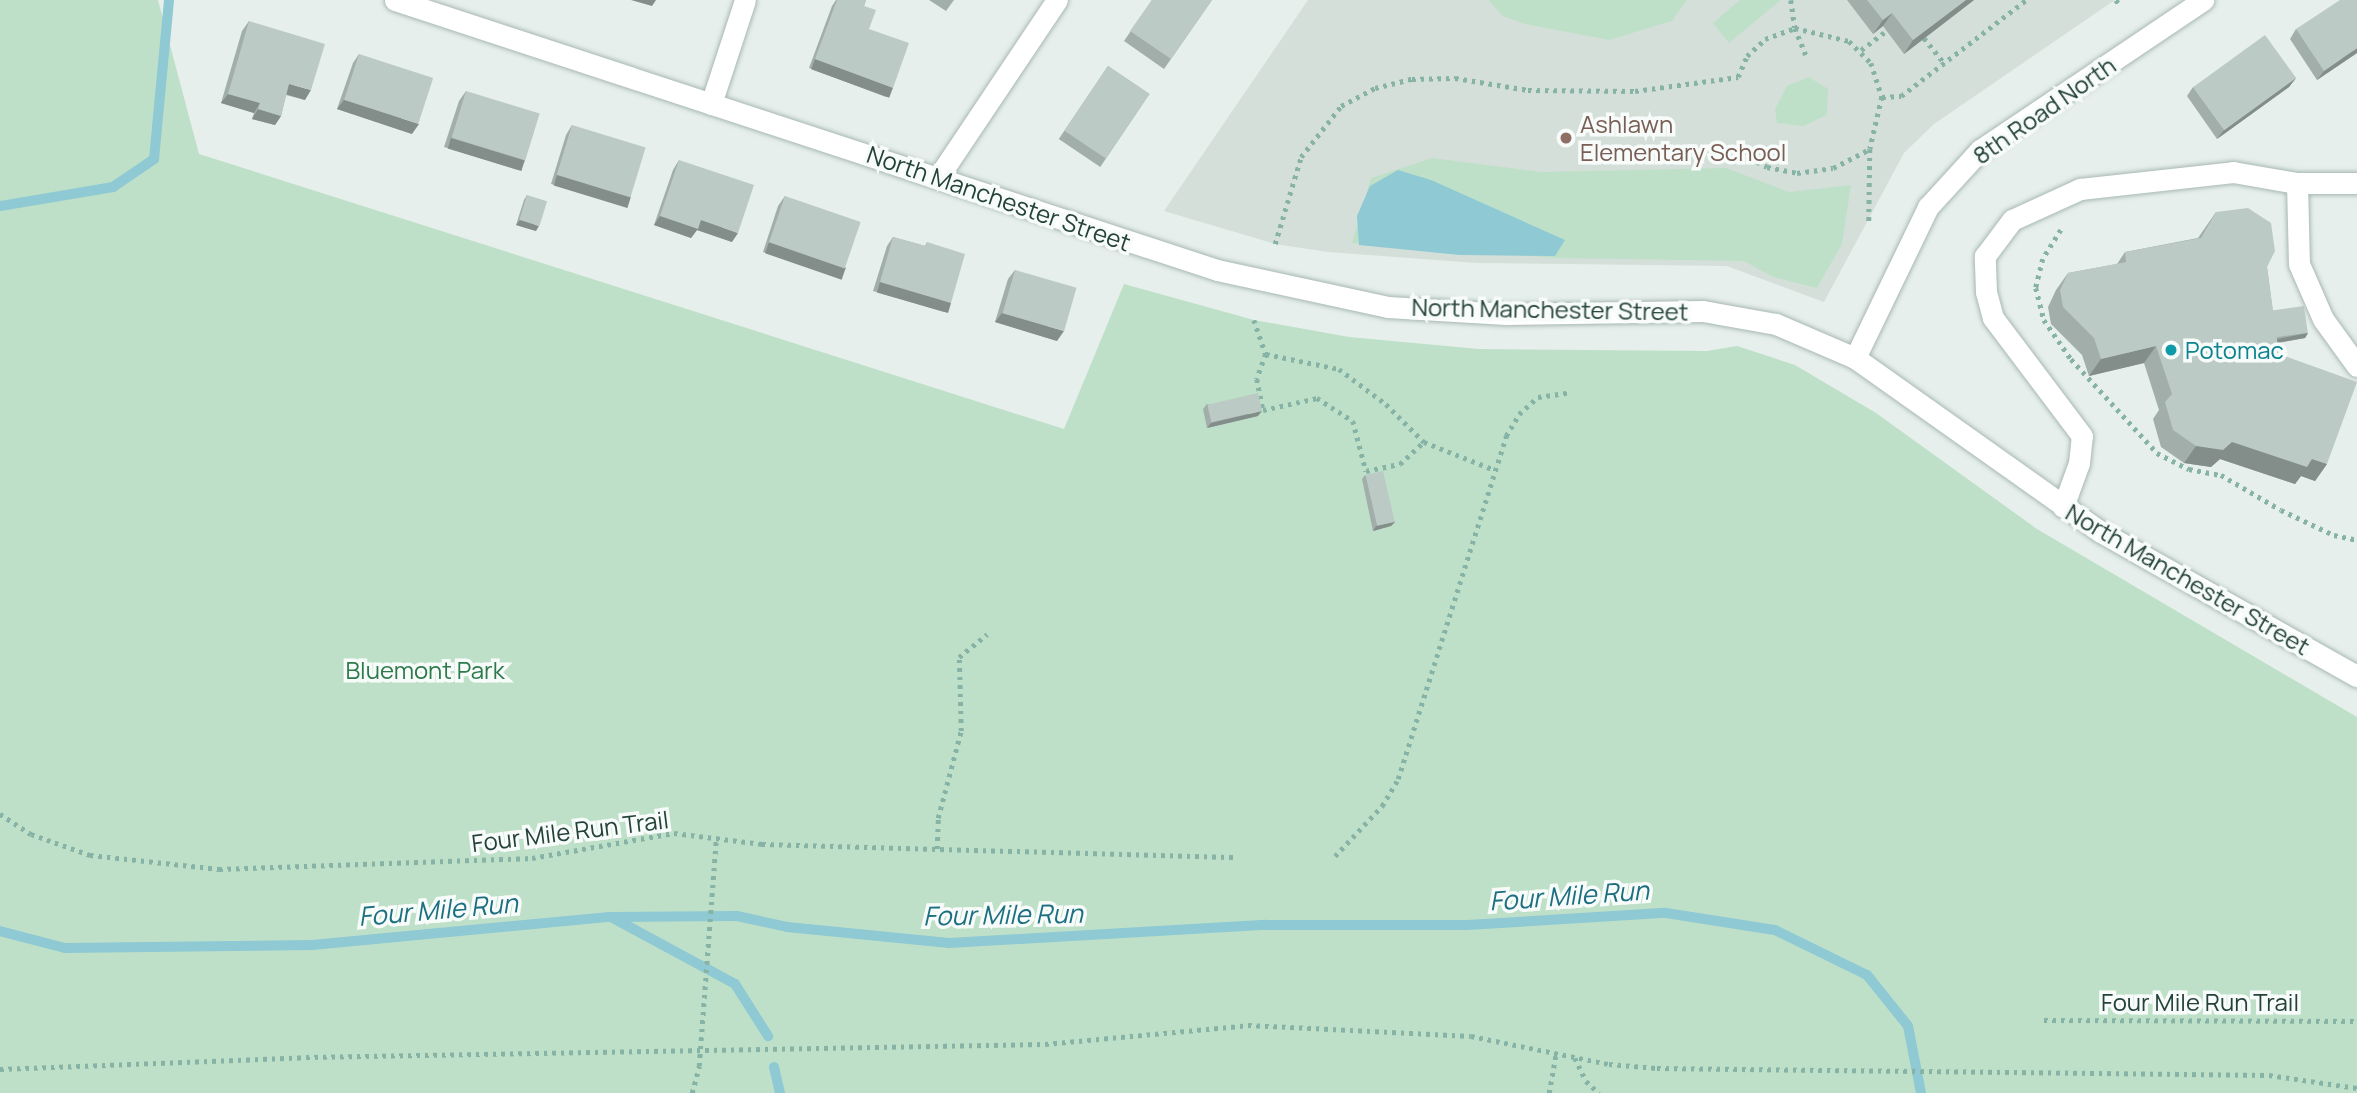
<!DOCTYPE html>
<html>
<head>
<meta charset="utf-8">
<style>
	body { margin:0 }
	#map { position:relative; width:2357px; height:1093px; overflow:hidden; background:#e6efeb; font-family:Manrope,sans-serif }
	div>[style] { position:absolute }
	.built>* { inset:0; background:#d4dfda }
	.green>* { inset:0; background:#bfe0c8 }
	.water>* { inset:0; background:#8ec9d4 }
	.stream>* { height:10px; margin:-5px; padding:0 5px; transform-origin:5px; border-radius:5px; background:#8ec9d4 }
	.path>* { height:4.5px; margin-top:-2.25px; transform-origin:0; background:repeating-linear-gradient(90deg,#86b3a5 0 3.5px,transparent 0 8.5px) }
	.roads { filter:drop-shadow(0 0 2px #a8b8b2) drop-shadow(0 0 2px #a8b8b2) }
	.minor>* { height:21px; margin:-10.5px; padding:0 10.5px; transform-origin:10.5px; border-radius:10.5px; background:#fff }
	.wall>* { inset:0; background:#a1aea9; transform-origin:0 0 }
	.shaded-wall>* { inset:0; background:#838d89; transform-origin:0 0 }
	.building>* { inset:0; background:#bbcac4; transform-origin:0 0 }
	.dots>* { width:19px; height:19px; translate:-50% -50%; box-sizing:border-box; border:4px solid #f7fbf9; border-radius:50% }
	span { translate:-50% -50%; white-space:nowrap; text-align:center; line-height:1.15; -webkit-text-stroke:7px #f7fbf9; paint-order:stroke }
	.street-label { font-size:24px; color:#24423a }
	.education-label { font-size:24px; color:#785e54 }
	.left { translate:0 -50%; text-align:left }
	.culture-label { font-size:24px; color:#0d838f }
	.park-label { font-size:24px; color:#2d7a4b }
	.water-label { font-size:26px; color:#1c6f80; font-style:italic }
</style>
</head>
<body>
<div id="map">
	<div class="built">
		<div style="clip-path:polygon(1308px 0,2115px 0,1934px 124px,1904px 153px,1824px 302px,1727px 266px,1477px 263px,1328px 252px,1275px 244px,1164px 211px)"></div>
	</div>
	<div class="green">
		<div style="clip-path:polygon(0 0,158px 0,199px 154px,1064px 429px,1124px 284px,1254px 320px,1349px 337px,1479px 349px,1707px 351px,1737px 346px,1795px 365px,1876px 413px,2037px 529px,2357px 717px,2357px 1093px,0 1093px)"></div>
		<div style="clip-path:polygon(1488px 0,1687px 0,1672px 21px,1609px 40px,1525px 24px,1503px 16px)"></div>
		<div style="clip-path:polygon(1740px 0,1781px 0,1729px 43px,1713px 23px)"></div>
		<div style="clip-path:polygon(1809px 77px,1828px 89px,1827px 115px,1803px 126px,1777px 123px,1775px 109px,1787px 86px)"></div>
		<div style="clip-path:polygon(1432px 158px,1541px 172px,1726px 168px,1789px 192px,1851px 185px,1842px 244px,1817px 288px,1773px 277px,1744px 261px,1558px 258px,1352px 243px,1371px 178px)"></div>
	</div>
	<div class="water">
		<div style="clip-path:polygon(1398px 170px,1431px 180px,1565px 240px,1555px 256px,1460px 255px,1359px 245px,1357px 216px,1370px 186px)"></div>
	</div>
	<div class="stream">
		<div style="left:0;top:206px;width:115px;rotate:-9.5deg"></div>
		<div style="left:113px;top:187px;width:50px;rotate:-34.3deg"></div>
		<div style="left:154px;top:159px;width:160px;rotate:-84.6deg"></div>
		<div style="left:613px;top:918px;width:139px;rotate:28.4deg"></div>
		<div style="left:735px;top:984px;width:62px;rotate:57.6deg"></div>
		<div style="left:0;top:931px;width:67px;rotate:14.7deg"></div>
		<div style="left:65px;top:948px;width:247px;rotate:-0.7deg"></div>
		<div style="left:312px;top:945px;width:299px;rotate:-5.4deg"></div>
		<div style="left:610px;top:917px;width:127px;rotate:-0.5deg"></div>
		<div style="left:737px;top:916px;width:51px;rotate:12.4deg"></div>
		<div style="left:787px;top:927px;width:163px;rotate:5.6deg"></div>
		<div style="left:949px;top:943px;width:317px;rotate:-3.3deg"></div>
		<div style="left:1265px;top:925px;width:202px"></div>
		<div style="left:1467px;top:925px;width:199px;rotate:-3.5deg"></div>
		<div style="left:1666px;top:913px;width:110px;rotate:8.9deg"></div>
		<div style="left:1775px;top:930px;width:102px;rotate:26.1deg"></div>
		<div style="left:1867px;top:975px;width:65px;rotate:51.2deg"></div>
		<div style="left:1908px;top:1026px;width:68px;rotate:79deg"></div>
		<div style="left:774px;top:1067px;width:27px;rotate:77deg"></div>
	</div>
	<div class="path">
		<div style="left:1791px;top:0;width:28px;rotate:82deg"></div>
		<div style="left:1795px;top:28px;width:29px;rotate:68deg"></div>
		<div style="left:2116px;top:0;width:6px;rotate:51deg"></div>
		<div style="left:1924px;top:38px;width:32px;rotate:51deg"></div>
		<div style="left:1861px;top:50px;width:31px;rotate:-37deg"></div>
		<div style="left:1882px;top:97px;width:19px;rotate:-3deg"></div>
		<div style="left:1901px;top:96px;width:158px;rotate:-37.5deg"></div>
		<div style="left:1742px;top:154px;width:28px;rotate:27deg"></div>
		<div style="left:1767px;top:167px;width:31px;rotate:11deg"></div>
		<div style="left:1797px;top:173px;width:36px;rotate:-8deg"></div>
		<div style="left:1833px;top:168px;width:42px;rotate:-27.2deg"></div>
		<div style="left:2061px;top:230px;width:34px;rotate:122deg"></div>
		<div style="left:2043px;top:259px;width:30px;rotate:104deg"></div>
		<div style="left:2036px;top:288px;width:33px;rotate:76deg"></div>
		<div style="left:2044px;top:320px;width:47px;rotate:55.3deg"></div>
		<div style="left:2071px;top:359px;width:127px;rotate:47.5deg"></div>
		<div style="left:2157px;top:453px;width:36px;rotate:27deg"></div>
		<div style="left:2189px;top:469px;width:33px;rotate:11deg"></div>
		<div style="left:2221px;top:475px;width:69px;rotate:30.3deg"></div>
		<div style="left:2281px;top:510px;width:59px;rotate:25.3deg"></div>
		<div style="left:2334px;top:535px;width:24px;rotate:12deg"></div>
		<div style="left:1275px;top:244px;width:91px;rotate:-73.4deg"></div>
		<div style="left:1301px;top:157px;width:65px;rotate:-51.9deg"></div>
		<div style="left:1341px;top:106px;width:38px;rotate:-28deg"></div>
		<div style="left:1375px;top:88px;width:38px;rotate:-14deg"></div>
		<div style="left:1412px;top:79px;width:43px;rotate:-1.3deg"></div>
		<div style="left:1455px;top:78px;width:74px;rotate:9.3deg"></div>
		<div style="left:1528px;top:90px;width:107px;rotate:0.5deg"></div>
		<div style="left:1635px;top:91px;width:104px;rotate:-7.7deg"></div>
		<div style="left:1738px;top:77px;width:23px;rotate:-67deg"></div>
		<div style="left:1747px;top:56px;width:25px;rotate:-43deg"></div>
		<div style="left:1765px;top:39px;width:32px;rotate:-20deg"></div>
		<div style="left:1795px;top:28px;width:56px;rotate:13.5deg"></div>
		<div style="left:1849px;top:41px;width:31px;rotate:45deg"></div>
		<div style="left:1871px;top:63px;width:36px;rotate:72deg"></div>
		<div style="left:1882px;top:97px;width:53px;rotate:103deg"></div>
		<div style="left:1870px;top:149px;width:75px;rotate:90.8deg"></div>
		<div style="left:1254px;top:320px;width:36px;rotate:71deg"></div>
		<div style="left:1266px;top:354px;width:75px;rotate:11.6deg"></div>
		<div style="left:1339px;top:369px;width:59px;rotate:36.7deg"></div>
		<div style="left:1386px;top:404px;width:54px;rotate:45deg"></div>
		<div style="left:1424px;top:442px;width:76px;rotate:21.5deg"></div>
		<div style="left:1266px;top:354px;width:27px;rotate:110deg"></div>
		<div style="left:1257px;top:379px;width:32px;rotate:79deg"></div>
		<div style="left:1263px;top:410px;width:55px;rotate:-12.5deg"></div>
		<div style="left:1317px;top:398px;width:43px;rotate:32.6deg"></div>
		<div style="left:1353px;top:421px;width:52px;rotate:75.4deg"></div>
		<div style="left:1366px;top:471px;width:35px;rotate:-12deg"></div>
		<div style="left:1400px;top:464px;width:33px;rotate:-43deg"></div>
		<div style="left:0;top:814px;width:37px;rotate:33deg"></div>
		<div style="left:31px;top:834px;width:63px;rotate:19.6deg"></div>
		<div style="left:90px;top:855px;width:130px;rotate:6.2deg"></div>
		<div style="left:219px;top:869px;width:313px;rotate:-2deg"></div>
		<div style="left:532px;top:858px;width:144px;rotate:-10deg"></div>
		<div style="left:674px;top:833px;width:89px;rotate:7.1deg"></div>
		<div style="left:762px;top:844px;width:476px;rotate:1.6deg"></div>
		<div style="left:937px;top:849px;width:31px;rotate:-88deg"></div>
		<div style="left:938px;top:818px;width:90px;rotate:-75.2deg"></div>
		<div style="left:961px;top:731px;width:74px;rotate:-91.5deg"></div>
		<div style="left:959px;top:657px;width:36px;rotate:-39deg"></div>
		<div style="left:1335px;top:856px;width:69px;rotate:-46.8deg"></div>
		<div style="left:1382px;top:806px;width:31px;rotate:-59deg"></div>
		<div style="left:1398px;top:779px;width:360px;rotate:-72.5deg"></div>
		<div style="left:1506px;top:436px;width:26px;rotate:-59deg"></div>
		<div style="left:1519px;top:414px;width:25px;rotate:-42deg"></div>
		<div style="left:1538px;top:397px;width:30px;rotate:-8deg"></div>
		<div style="left:2044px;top:1020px;width:313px;rotate:0.2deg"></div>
		<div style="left:1575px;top:1058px;width:25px;rotate:64deg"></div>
		<div style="left:1586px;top:1081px;width:18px;rotate:43deg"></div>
		<div style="left:0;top:1069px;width:306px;rotate:-2.2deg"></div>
		<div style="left:306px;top:1057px;width:739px;rotate:-1.01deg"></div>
		<div style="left:1045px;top:1044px;width:204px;rotate:-5.3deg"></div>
		<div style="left:1248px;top:1025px;width:223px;rotate:2.8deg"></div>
		<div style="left:1471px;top:1036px;width:141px;rotate:11.5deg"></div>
		<div style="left:1609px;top:1064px;width:48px;rotate:4.8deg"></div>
		<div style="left:1657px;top:1068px;width:612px;rotate:0.66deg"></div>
		<div style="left:2269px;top:1075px;width:89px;rotate:8.4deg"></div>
		<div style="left:692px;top:1093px;width:28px;rotate:-75deg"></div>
		<div style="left:699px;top:1066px;width:228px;rotate:-85.7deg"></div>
		<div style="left:1549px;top:1093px;width:40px;rotate:-80deg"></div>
	</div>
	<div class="roads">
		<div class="minor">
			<div style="left:395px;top:0;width:865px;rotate:18.18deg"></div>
			<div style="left:1217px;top:270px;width:175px;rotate:12.2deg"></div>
			<div style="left:1388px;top:307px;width:118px;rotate:3.4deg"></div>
			<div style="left:1506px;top:314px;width:197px;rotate:-0.9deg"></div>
			<div style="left:1703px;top:311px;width:74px;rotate:10.1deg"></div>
			<div style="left:1776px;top:324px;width:86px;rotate:23.3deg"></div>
			<div style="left:1855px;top:358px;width:301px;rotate:35.3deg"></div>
			<div style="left:2101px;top:532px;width:294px;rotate:29.4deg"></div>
			<div style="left:711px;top:104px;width:109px;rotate:-71.9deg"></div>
			<div style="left:939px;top:176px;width:212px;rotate:-56.2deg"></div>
			<div style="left:2357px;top:183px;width:60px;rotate:180deg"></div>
			<div style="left:2297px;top:183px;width:81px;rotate:88.6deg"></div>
			<div style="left:2299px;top:264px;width:60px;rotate:66.4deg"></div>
			<div style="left:2323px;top:319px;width:58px;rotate:54.1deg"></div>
			<div style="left:1855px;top:358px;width:168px;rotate:-64.2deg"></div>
			<div style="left:1928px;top:207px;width:77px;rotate:-47.6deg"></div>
			<div style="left:1980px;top:150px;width:269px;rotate:-33.9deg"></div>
			<div style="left:2063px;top:507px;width:47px;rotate:-70deg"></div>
			<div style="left:2079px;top:463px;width:27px;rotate:-84deg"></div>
			<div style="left:2082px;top:436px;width:148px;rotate:-127deg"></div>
			<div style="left:1993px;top:318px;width:27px;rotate:-105deg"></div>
			<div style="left:1986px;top:292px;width:36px;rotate:-92deg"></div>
			<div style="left:1985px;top:256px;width:45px;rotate:-53.1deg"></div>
			<div style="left:2012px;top:220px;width:75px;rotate:-24.5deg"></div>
			<div style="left:2080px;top:189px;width:154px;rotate:-6.3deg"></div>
			<div style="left:2233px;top:172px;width:65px;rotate:9.8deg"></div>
		</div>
	</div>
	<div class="wall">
		<div style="clip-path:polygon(836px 0,866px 0,864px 6px,869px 29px,893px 88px,886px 97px,809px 68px,832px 6px)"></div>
		<div style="clip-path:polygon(929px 0,954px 0,946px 11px)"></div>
		<div style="clip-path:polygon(1152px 0,1212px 0,1164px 69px,1124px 41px)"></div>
		<div style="clip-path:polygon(1847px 0,1974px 0,1904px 54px,1883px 26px,1873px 34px)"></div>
		<div style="clip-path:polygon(249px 21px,305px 100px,286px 95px,281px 116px,275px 125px,252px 119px,254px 113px,221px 103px,242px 31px)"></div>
		<div style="clip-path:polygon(2296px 29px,2357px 53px,2317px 80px,2290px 39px)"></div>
		<div style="clip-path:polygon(359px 54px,412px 134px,337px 109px,353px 63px)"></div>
		<div style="left:1108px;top:66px;width:50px;height:88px;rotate:34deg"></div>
		<div style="clip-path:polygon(2296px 78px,2289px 87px,2217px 139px,2187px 96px,2193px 87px)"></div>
		<div style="clip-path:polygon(466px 91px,525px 161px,518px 170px,444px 147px,459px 101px)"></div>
		<div style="clip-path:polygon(572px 125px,631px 197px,624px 206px,551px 184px,566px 135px)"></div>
		<div style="clip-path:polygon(679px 160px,732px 242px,697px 230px,691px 238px,654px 225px,673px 170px)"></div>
		<div style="clip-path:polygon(527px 195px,536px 231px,516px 225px,524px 200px)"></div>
		<div style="clip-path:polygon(785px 196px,846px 268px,839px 277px,763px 252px,778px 206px)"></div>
		<div style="clip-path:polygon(2216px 212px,2267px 267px,2273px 313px,2308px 333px,2305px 338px,2278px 343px,2279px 354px,2327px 464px,2315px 481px,2301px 476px,2295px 484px,2220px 459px,2211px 467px,2184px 463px,2161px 447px,2153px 419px,2159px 410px,2144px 363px,2089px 376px,2082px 355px,2051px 324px,2048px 307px,2056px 290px,2068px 273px,2117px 264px,2125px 252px,2198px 238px)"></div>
		<div style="clip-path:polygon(893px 237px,925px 246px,927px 242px,944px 312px,873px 291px,887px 246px)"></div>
		<div style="clip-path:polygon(1015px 270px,1057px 341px,995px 322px,1008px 279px)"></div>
		<div style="clip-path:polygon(1207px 404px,1258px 416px,1207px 428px,1203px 409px)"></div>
		<div style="clip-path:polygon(1365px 475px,1395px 522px,1391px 526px,1373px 531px,1362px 479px)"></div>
	</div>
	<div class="shaded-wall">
		<div style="clip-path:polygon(631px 0,656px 0,652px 6px)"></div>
		<div style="clip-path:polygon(1966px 0,1974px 0,1904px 54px,1913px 40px)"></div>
		<div style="clip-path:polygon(1892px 13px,1883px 26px,1873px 34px,1883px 20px)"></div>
		<div style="clip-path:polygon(2357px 48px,2357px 53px,2317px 80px,2324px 71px)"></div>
		<div style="left:815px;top:59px;width:83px;height:11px;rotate:20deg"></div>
		<div style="clip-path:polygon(2296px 78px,2289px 87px,2217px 139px,2224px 130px)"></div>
		<div style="clip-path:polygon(289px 84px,311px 90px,305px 100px,282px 93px)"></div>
		<div style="clip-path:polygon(228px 94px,260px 103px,254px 113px,221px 103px)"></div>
		<div style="clip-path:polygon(344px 100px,419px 124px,412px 134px,337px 109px)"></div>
		<div style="clip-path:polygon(258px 109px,281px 116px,275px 125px,252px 119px)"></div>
		<div style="left:451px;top:138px;width:77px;height:11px;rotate:17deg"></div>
		<div style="left:557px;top:175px;width:77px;height:11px;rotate:17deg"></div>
		<div style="clip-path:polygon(660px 216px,701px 220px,738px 233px,732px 242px,697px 230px,691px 238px,654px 225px)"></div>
		<div style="clip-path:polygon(520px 220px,539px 226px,536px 231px,516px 225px)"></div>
		<div style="left:769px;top:242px;width:81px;height:12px;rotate:19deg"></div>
		<div style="left:880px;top:282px;width:74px;height:11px;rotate:16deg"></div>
		<div style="clip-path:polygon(1002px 313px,1064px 331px,1057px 341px,995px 322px)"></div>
		<div style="clip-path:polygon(2308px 333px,2305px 338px,2264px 345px,2267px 341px)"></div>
		<div style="clip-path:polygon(2156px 346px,2144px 363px,2089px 376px,2101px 359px)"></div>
		<div style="clip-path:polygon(1262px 411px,1258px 416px,1207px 428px,1211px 423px)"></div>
		<div style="clip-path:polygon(2232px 442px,2312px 459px,2327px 464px,2315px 481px,2301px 476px,2295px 484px,2220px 459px,2211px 467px,2184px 463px,2196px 446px)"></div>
		<div style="clip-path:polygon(1395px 522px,1391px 526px,1373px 531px,1376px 526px)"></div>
	</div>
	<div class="building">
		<div style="clip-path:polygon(837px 0,866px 0,864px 6px,876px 10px,869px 29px,909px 43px,893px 88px,815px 59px)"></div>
		<div style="clip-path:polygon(1152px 0,1212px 0,1171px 59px,1130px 31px)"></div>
		<div style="clip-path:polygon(1867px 0,1966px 0,1913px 40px,1892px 13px,1883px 20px)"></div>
		<div style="clip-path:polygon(2340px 0,2357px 0,2357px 48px,2324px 71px,2296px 29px)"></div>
		<div style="clip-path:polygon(249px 21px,325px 44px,311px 90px,289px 84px,281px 116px,258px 109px,260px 103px,228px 94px)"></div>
		<div style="left:2265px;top:35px;width:53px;height:89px;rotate:54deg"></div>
		<div style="left:359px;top:54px;width:78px;height:48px;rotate:18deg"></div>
		<div style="left:1108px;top:66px;width:50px;height:78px;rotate:34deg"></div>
		<div style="left:466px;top:91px;width:77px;height:49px;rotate:17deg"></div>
		<div style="left:572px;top:125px;width:77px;height:52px;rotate:17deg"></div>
		<div style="clip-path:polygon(679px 160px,754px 185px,738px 233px,701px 220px,698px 229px,660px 216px)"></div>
		<div style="left:527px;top:195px;width:21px;height:26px;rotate:17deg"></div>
		<div style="left:785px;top:196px;width:80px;height:49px;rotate:19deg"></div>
		<div style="clip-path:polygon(2248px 208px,2271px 223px,2275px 251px,2267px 267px,2279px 354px,2357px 382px,2327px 464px,2312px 459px,2307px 467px,2232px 442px,2223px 450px,2196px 446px,2173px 430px,2165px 402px,2172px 394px,2156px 346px,2101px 359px,2094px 338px,2063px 307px,2060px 290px,2068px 273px,2126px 262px,2125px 252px,2201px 238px,2216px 212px)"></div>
		<div style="clip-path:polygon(893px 237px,926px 246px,927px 242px,965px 254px,951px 303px,880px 282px)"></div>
		<div style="left:1015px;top:270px;width:64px;height:45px;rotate:16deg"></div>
		<div style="left:2304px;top:306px;width:27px;height:32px;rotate:82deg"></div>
		<div style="left:1258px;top:393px;width:18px;height:52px;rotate:77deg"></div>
		<div style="left:1383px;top:471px;width:52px;height:18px;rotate:77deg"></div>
	</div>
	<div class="dots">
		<div style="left:1566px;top:138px;background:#8d6e63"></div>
		<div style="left:2171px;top:350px;background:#0f9aa8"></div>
	</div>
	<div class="street-label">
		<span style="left:2044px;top:110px;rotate:-35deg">8th Road North</span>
		<span style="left:999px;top:198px;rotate:19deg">North Manchester Street</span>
		<span style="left:1550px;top:309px;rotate:1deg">North Manchester Street</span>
		<span style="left:2188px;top:579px;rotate:30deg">North Manchester Street</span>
		<span style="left:570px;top:831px;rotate:-7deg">Four Mile Run Trail</span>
		<span style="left:2200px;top:1002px">Four Mile Run Trail</span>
	</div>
	<div class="education-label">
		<span class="left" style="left:1580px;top:138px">Ashlawn<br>Elementary School</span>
	</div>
	<div class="culture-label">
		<span class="left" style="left:2185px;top:350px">Potomac</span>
	</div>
	<div class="park-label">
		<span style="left:425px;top:670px">Bluemont Park</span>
	</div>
	<div class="water-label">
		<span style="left:1569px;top:896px;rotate:-4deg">Four Mile Run</span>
		<span style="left:438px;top:910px;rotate:-5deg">Four Mile Run</span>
		<span style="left:1003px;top:915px;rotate:-1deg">Four Mile Run</span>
	</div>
</div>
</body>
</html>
